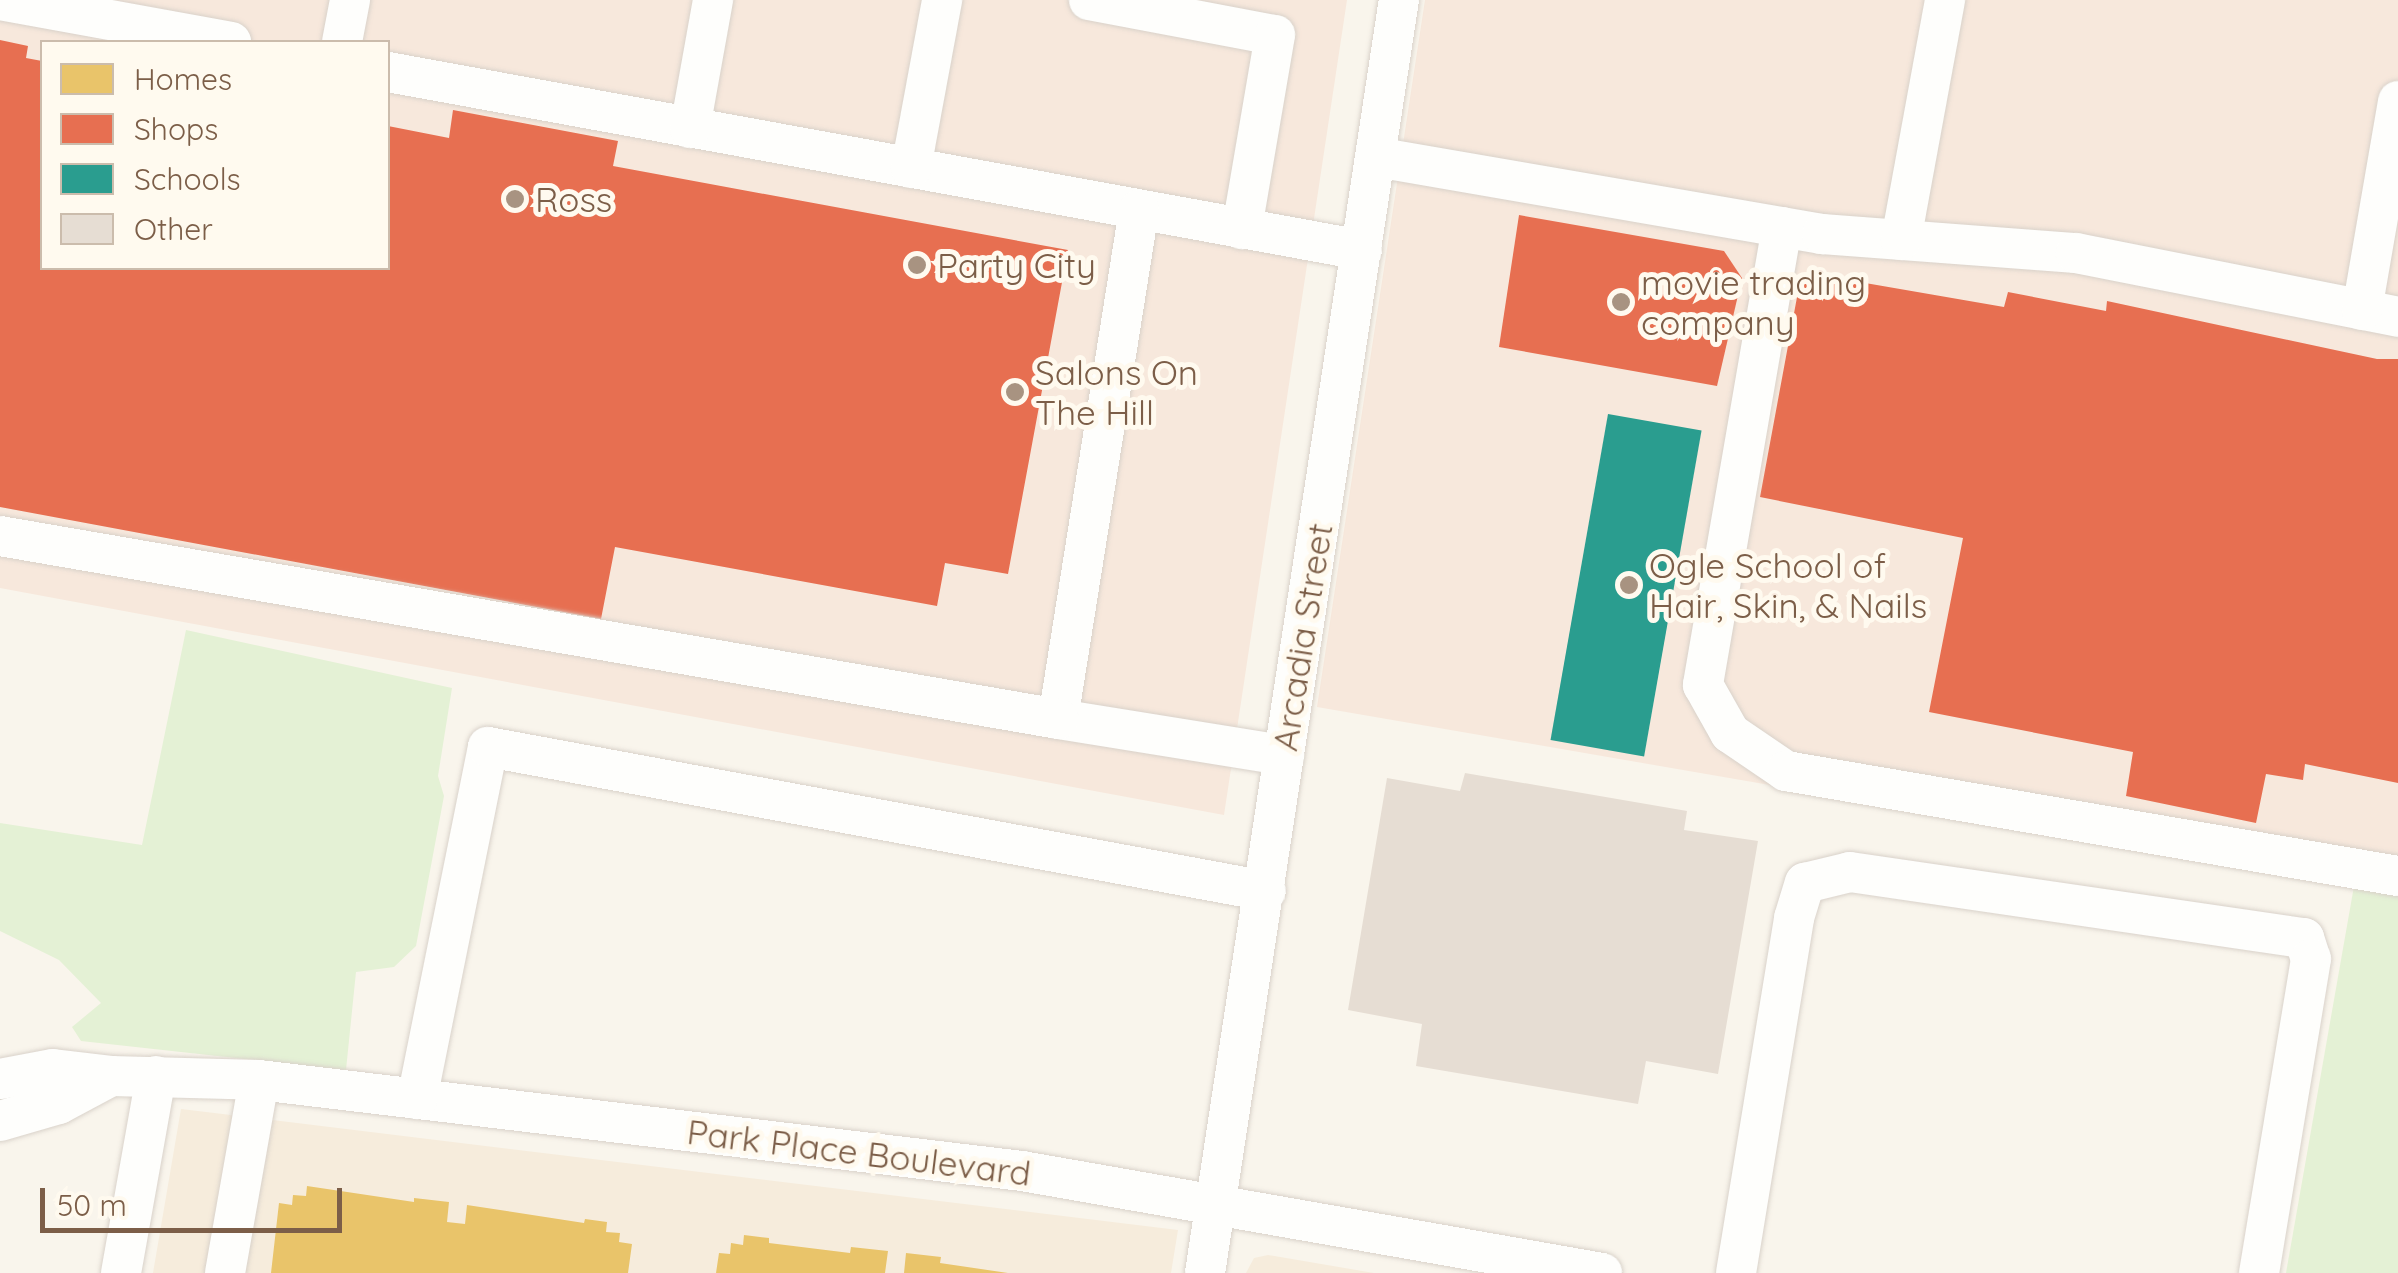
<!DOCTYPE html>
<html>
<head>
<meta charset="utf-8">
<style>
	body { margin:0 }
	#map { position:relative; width:2398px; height:1273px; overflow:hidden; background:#f9f5ec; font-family:Quicksand,sans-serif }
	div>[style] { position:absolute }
	.residential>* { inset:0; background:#f6ecdc }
	.commercial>* { inset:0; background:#f7e8dc }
	.green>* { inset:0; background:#e4f1d5 }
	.homes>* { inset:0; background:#e9c46a }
	.shops>* { inset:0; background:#e76f51 }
	.schools>* { inset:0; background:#2a9d8f; transform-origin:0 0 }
	.building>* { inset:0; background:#e6ddd3 }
	.roads { filter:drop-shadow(0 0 2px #d9d2ca) drop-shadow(0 0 2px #d9d2ca) }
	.minor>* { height:40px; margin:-20px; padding:0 20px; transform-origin:20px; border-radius:20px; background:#fefefc }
	.dots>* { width:28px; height:28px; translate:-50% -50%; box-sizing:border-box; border:5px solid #fffaef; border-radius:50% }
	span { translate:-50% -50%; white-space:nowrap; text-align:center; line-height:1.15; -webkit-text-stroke:10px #fffaef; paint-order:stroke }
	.poi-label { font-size:35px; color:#7c5e48 }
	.left { translate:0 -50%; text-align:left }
	.street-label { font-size:35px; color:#7c5e48 }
	.legend { position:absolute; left:40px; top:40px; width:350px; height:230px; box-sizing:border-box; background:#fffaef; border:2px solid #cbbcac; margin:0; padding:12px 18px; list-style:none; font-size:30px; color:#7c5e48 }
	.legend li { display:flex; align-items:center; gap:20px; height:50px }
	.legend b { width:50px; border:2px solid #cbbcac }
	.scale { position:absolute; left:40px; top:1188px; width:302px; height:45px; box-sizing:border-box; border:5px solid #7c5e48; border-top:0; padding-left:12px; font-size:30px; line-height:35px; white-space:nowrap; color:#7c5e48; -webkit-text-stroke:8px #fffaef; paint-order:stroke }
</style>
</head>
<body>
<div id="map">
	<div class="residential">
		<div style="clip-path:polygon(181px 1109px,1178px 1230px,1171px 1273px,153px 1273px)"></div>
		<div style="clip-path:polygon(1268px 1255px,1374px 1273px,1246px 1273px,1254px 1258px)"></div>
	</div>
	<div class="commercial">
		<div style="clip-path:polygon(evenodd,0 0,1347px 0,1224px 815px,0 588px,0 0,42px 42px,388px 42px,388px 268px,42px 268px,42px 42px)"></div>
		<div style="clip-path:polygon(1425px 0,2398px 0,2398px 893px,1317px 707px)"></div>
	</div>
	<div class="green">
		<div style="clip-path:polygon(186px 630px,452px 688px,438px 776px,444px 796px,416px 946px,394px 967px,356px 972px,346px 1070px,81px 1041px,72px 1027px,101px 1003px,59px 960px,0 931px,0 823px,142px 845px)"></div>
		<div style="clip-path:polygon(2354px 886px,2398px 894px,2398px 1273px,2286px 1273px)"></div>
	</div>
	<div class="homes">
		<div style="clip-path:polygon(307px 1186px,414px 1202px,414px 1198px,449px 1202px,447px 1222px,465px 1224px,467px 1205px,584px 1223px,585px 1219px,607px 1222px,606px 1232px,620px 1233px,619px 1242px,632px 1244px,628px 1273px,271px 1273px,279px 1203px,292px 1205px,293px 1195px,306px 1196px)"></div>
		<div style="clip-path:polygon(744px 1235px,769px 1238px,769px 1243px,850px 1253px,851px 1247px,888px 1251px,885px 1273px,716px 1273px,719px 1253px,730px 1254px,731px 1243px,743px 1245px)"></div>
		<div style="clip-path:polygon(906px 1253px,941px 1257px,940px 1263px,1008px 1273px,904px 1273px)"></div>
	</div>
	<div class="shops">
		<div style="clip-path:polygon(0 40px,28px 46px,26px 58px,42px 61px,42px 268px,388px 268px,388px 126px,449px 138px,453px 110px,618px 141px,613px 166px,1068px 250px,1008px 574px,945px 563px,937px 606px,615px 547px,601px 619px,0 507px)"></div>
		<div style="clip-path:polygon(1519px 215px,1724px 251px,1742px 278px,1717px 386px,1499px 347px)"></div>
		<div style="clip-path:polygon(1819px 275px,2004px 307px,2008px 292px,2106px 311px,2107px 301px,2377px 359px,2398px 359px,2398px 783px,2305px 764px,2303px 780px,2266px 774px,2256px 823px,2126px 796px,2133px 752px,1929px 712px,1963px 538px,1760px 497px,1800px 281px,1817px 284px)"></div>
	</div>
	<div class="schools">
		<div style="left:1608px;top:414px;width:95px;height:331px;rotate:10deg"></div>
	</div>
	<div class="building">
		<div style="clip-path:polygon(1465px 773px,1687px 811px,1684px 830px,1758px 841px,1718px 1074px,1646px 1061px,1638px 1104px,1416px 1066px,1422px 1024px,1348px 1010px,1387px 778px,1460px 791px)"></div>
	</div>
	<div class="roads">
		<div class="minor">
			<div style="left:0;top:0;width:235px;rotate:10.3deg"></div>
			<div style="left:1089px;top:0;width:189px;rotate:10.7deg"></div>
			<div style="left:1275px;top:35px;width:197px;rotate:99.7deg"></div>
			<div style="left:342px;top:42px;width:43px;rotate:-79.2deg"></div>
			<div style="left:388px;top:72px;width:990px;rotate:10.36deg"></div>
			<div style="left:690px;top:128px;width:130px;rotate:-79.8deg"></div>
			<div style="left:1376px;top:157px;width:453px;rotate:9.8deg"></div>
			<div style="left:1822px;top:234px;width:255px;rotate:4.3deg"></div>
			<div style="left:2076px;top:253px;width:328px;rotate:11.2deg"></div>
			<div style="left:911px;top:168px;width:171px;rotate:-79.5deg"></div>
			<div style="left:1139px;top:210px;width:515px;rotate:99.04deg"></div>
			<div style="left:1058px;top:719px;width:229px;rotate:9.1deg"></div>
			<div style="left:1782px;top:227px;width:465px;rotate:99.8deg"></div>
			<div style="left:1703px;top:685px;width:55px;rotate:60.6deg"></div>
			<div style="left:1730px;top:733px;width:68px;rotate:34.2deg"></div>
			<div style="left:1786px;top:771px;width:621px;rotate:9.74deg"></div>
			<div style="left:1901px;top:240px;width:244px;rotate:-79.6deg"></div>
			<div style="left:2362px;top:310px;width:212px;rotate:-80.2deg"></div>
			<div style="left:0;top:536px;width:1074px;rotate:9.81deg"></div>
			<div style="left:0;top:1079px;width:54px;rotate:-10.7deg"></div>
			<div style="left:53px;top:1069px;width:58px;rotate:6.9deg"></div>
			<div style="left:111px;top:1076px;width:148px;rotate:1.5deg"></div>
			<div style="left:259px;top:1080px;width:768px;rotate:6.8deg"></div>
			<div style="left:1022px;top:1171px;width:589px;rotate:9.97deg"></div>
			<div style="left:417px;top:1099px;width:359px;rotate:-78.6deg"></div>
			<div style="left:488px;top:747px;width:791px;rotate:10.49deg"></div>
			<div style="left:0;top:1121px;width:61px;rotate:-16.1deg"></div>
			<div style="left:59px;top:1104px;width:59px;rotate:-28.3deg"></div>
			<div style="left:121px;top:1273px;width:200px;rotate:-79.9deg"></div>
			<div style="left:225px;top:1273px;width:196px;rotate:-80deg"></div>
			<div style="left:1205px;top:1273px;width:1288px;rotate:-81.34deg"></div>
			<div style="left:1736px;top:1273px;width:360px;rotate:-80.7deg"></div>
			<div style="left:1794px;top:918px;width:37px;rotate:-73deg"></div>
			<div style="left:1805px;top:883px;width:46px;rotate:-13.7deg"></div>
			<div style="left:1850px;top:872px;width:459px;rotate:8.3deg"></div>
			<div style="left:2304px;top:938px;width:22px;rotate:72deg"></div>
			<div style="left:2311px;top:959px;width:318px;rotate:99.4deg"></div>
		</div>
	</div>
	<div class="dots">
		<div style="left:515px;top:199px;background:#a89381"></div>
		<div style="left:917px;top:265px;background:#a89381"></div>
		<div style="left:1621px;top:302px;background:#a89381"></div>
		<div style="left:1015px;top:392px;background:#a89381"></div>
		<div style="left:1629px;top:585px;background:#a89381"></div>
	</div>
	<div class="poi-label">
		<span class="left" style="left:535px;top:199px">Ross</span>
		<span class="left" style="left:937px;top:265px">Party City</span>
		<span class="left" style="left:1641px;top:302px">movie trading<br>company</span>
		<span class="left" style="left:1035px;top:392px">Salons On<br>The Hill</span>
		<span class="left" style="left:1649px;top:585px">Ogle School of<br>Hair, Skin, &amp; Nails</span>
	</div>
	<div class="street-label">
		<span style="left:1302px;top:637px;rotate:-81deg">Arcadia Street</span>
		<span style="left:859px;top:1152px;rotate:7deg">Park Place Boulevard</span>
	</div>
	<ul class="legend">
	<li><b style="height:28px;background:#e9c46a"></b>Homes</li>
	<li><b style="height:28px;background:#e76f51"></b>Shops</li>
	<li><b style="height:28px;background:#2a9d8f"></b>Schools</li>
	<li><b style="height:28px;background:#e6ddd3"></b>Other</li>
	</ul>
	<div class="scale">50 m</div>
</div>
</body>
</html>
